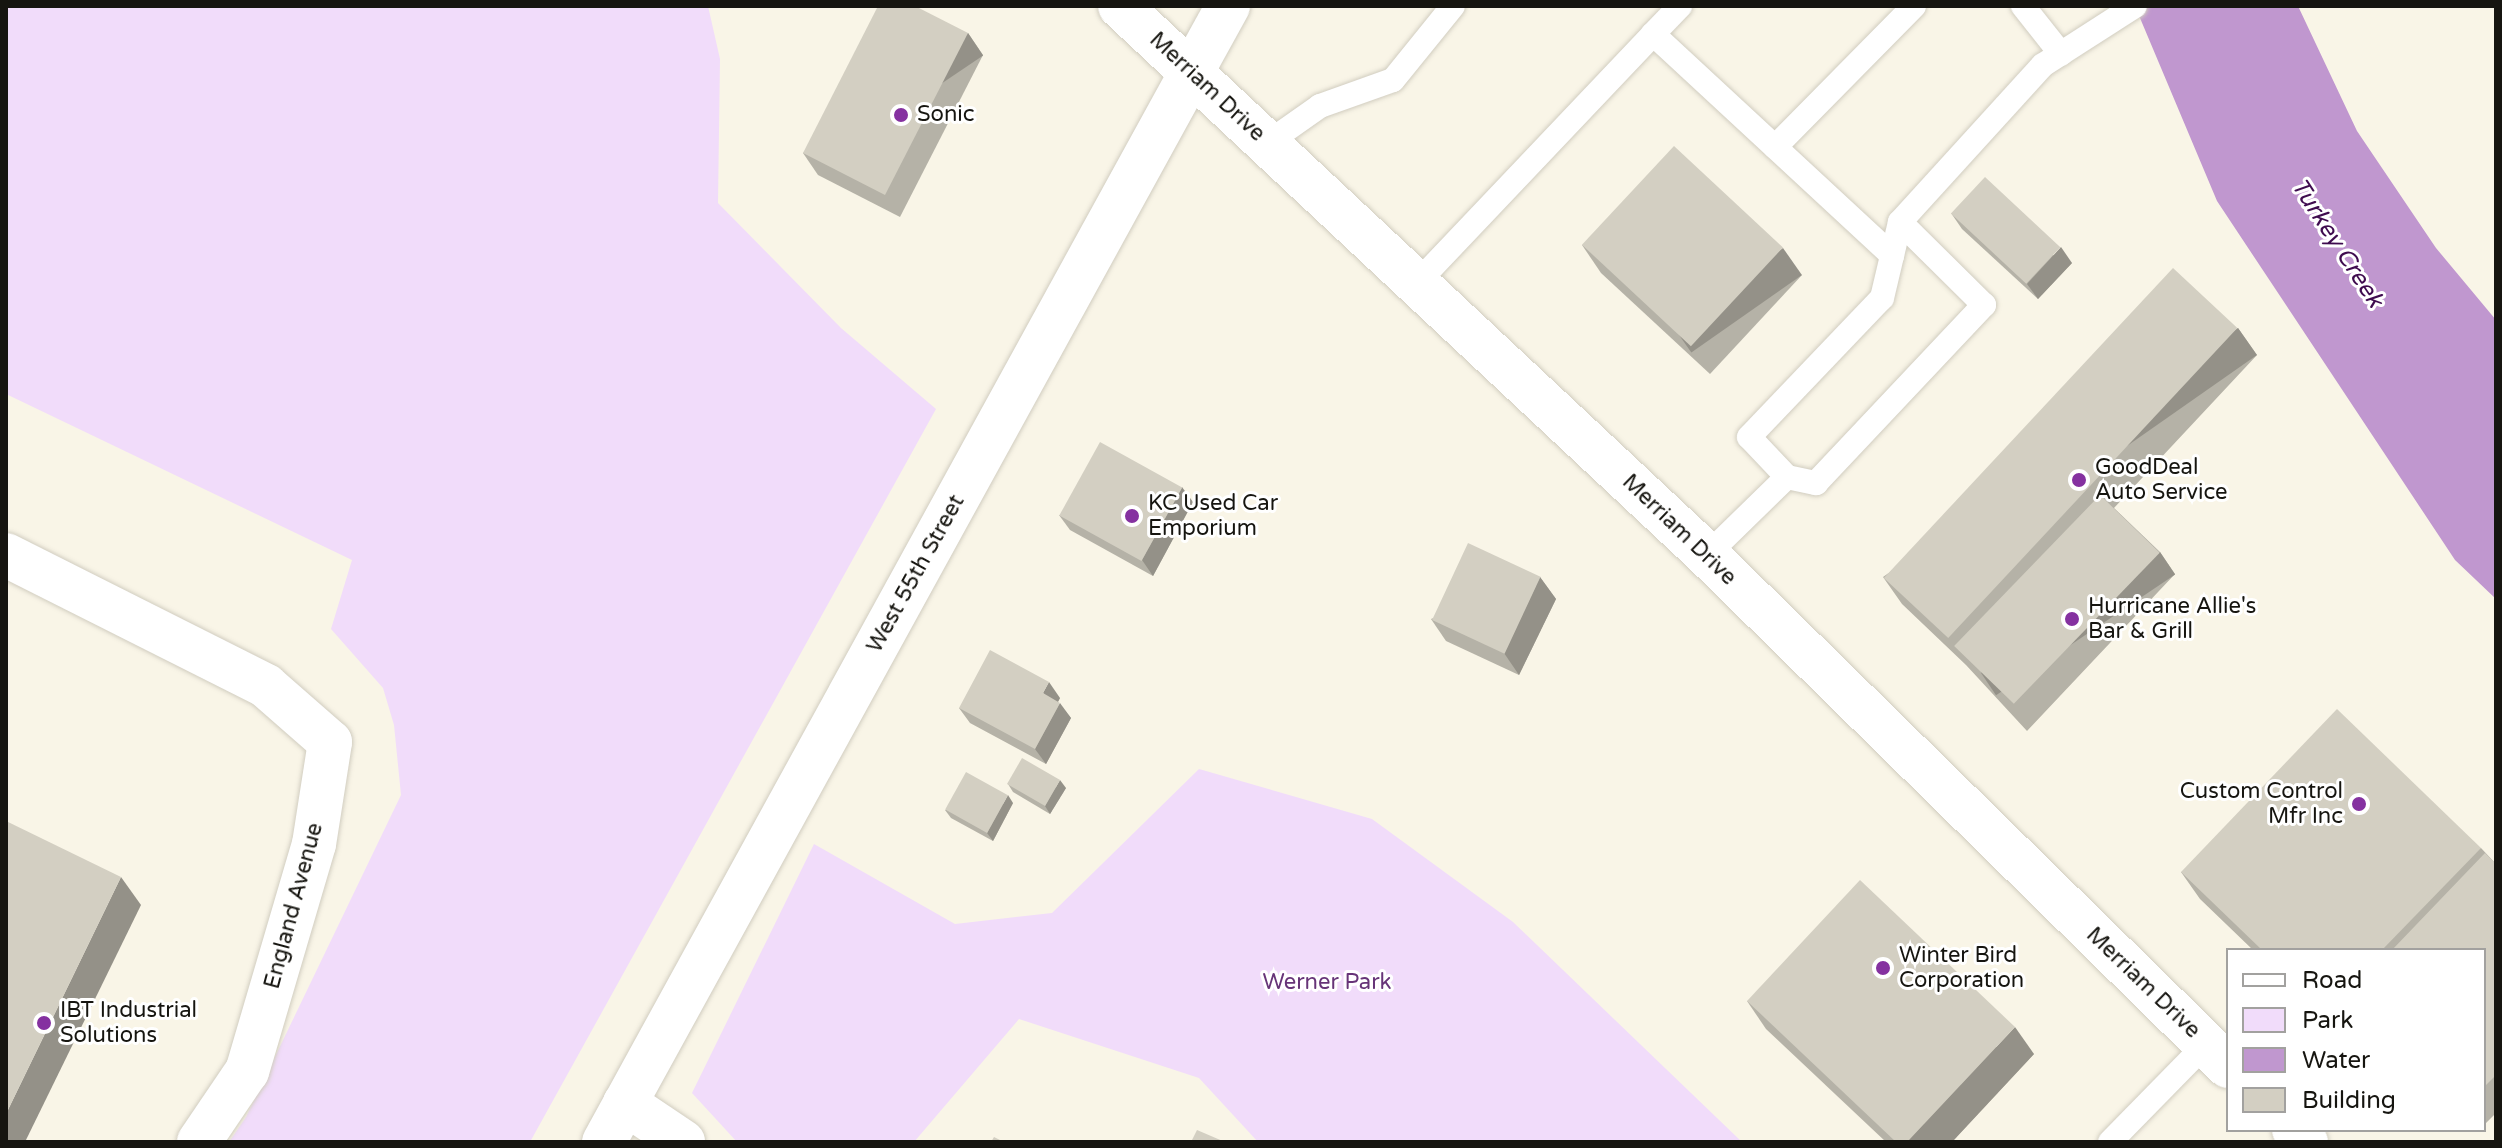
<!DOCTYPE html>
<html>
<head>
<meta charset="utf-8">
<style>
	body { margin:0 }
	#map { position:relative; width:2502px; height:1148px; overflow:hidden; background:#f9f5e7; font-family:"Varela Round",sans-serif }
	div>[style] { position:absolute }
	.green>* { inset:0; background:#f1dcfa }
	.water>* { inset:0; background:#c097cf }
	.roads { filter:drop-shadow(0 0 2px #d1cdc0) drop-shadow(0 0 2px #d1cdc0) }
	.service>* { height:24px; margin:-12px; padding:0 12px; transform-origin:12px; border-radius:12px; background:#fff }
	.minor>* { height:44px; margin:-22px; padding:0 22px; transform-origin:22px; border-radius:22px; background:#fff }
	.tertiary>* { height:44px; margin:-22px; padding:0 22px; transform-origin:22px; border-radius:22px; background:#fff }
	.secondary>* { height:44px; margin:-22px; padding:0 22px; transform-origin:22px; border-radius:22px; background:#fff }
	.wall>* { inset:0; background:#b5b2a7 }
	.shaded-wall>* { inset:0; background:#949188; transform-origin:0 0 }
	.building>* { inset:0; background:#d3cfc2; transform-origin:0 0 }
	.dots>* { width:22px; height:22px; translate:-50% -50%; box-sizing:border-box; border:4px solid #fff; border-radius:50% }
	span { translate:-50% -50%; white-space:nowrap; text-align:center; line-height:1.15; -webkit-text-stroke:6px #fff; paint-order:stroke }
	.street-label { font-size:22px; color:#161510 }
	.poi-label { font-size:22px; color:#161510 }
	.left { translate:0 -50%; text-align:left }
	.right { translate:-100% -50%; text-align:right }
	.park-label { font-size:22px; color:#673478 }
	.water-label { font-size:24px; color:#3f0b4f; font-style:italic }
	.frame { position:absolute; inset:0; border:8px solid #161510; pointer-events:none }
	.legend { position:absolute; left:2226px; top:948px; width:260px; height:184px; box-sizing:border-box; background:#fff; border:2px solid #a2a19f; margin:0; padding:10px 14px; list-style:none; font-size:24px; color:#161510 }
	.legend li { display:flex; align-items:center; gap:16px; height:40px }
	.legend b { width:40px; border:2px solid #a2a19f }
</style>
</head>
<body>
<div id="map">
	<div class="green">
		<div style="clip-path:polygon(6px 6px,708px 6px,720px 59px,718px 203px,841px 328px,936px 409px,530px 1142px,229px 1142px,246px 1117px,401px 795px,394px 725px,383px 688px,331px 629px,352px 560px,6px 394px)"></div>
		<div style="clip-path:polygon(1199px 769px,1372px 819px,1513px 922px,1742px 1142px,1258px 1142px,1199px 1078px,1019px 1019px,914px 1142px,737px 1142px,692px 1093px,814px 844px,955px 924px,1052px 913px)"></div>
	</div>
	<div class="water">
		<div style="clip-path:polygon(2128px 6px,2298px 6px,2357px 131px,2436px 248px,2496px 320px,2496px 599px,2455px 560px,2217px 201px,2140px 18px)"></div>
	</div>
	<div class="roads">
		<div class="service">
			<div style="left:2023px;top:6px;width:61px;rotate:51.6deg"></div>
			<div style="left:1653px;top:34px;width:39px;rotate:-46deg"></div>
			<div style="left:1266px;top:144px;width:66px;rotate:-35.1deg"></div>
			<div style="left:1320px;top:106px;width:77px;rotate:-19.6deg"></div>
			<div style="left:1393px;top:80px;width:95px;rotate:-51deg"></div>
			<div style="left:1775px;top:147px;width:198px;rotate:-45.4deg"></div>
			<div style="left:1416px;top:284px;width:344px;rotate:-46.5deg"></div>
			<div style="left:1653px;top:34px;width:326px;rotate:42.8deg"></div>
			<div style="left:1787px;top:477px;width:30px;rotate:12deg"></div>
			<div style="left:1816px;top:483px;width:245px;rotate:-46.7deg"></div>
			<div style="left:1984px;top:305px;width:118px;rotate:-135.3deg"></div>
			<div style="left:1707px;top:555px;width:112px;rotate:-44.3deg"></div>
			<div style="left:1787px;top:477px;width:55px;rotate:-133.5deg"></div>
			<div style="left:1749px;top:437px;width:192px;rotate:-46.3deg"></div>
			<div style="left:1882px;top:298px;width:78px;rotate:-76.7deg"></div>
			<div style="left:1900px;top:222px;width:212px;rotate:-47.7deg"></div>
			<div style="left:2043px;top:65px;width:109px;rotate:-32.7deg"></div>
			<div style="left:2110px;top:1142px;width:137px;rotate:-45.6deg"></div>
		</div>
		<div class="minor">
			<div style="left:1191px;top:73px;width:77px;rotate:-61.1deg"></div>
			<div style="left:6px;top:555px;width:291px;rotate:26.7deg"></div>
			<div style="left:266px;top:686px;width:85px;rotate:41.2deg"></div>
			<div style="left:330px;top:742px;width:103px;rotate:98.9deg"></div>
			<div style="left:314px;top:844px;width:237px;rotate:106.4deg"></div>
			<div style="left:247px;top:1071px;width:86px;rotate:124.1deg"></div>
			<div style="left:625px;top:1103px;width:70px;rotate:33.9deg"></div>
		</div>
		<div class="tertiary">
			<div style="left:604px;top:1142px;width:1220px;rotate:-61.23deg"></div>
		</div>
		<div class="secondary">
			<div style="left:1120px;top:6px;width:804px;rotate:43.08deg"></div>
			<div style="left:1707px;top:555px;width:730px;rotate:44.44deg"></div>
			<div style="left:2294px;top:1130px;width:17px;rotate:45deg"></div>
		</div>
	</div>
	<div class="wall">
		<div style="clip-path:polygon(968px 33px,983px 55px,900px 217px,818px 175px,803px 153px)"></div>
		<div style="clip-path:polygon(1951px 213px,2072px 263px,2038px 299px,1962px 229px)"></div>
		<div style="clip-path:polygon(1582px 245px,1802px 275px,1710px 374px,1601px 273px)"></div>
		<div style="clip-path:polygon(2238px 328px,2257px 355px,2114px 508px,2160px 552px,2175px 574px,2027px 731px,1966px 665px,1902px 604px,1883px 577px)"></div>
		<div style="clip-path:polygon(1193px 502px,1153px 576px,1070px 530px,1059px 515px)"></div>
		<div style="clip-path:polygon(1540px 577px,1556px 599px,1519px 675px,1446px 641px,1431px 619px)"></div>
		<div style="clip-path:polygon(1060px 698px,1058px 702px,1071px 718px,1046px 764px,970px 723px,959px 708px)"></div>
		<div style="clip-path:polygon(1008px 784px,1066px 788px,1050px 814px,1013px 792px)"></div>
		<div style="clip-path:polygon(1013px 803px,993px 841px,951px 818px,945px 810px)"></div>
		<div style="clip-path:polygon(2481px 848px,2496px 864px,2496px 1113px,2484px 1125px,2484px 950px,2253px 950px,2200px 899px,2181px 872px)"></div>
		<div style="clip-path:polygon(1747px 1001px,2034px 1054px,1952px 1142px,1886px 1142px,1766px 1029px)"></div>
	</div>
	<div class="shaded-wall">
		<div style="left:968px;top:33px;width:27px;height:182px;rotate:56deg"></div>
		<div style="clip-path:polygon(2061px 247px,2072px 263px,2038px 299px,2027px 284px)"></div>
		<div style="left:1783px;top:248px;width:33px;height:135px;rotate:55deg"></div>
		<div style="left:2238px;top:328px;width:33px;height:424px;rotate:55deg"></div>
		<div style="clip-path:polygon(1182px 487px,1193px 502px,1153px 576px,1142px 560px)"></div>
		<div style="left:2160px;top:552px;width:27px;height:216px;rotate:56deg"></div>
		<div style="clip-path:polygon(1540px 577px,1556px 599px,1519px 675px,1504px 653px)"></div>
		<div style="clip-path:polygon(1049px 682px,1060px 698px,1054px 709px,1043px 693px)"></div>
		<div style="clip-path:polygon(1060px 703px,1071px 718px,1046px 764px,1035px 749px)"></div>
		<div style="clip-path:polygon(1060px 780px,1066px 788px,1050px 814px,1045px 806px)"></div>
		<div style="clip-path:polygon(1008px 795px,1013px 803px,993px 841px,987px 833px)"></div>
		<div style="clip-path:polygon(121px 877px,141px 905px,25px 1142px,6px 1142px,6px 1114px)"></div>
		<div style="clip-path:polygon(2015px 1027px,2034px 1054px,1952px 1142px,1907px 1142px)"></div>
	</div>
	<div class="building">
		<div style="clip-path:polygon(878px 6px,915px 6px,968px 33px,885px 195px,803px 153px)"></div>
		<div style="left:1674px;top:146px;width:149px;height:135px;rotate:43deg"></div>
		<div style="left:1985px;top:177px;width:103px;height:50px;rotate:43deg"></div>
		<div style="left:2173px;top:268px;width:88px;height:424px;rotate:43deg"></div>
		<div style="left:1100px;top:442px;width:94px;height:84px;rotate:29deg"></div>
		<div style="left:2100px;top:495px;width:83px;height:210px;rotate:44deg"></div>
		<div style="left:1468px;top:543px;width:80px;height:85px;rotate:25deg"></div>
		<div style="clip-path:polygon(990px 650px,1049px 682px,1043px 693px,1060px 703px,1035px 749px,959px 708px)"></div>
		<div style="clip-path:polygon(2337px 709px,2481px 848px,2382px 950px,2262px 950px,2181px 872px)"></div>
		<div style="left:1022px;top:758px;width:44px;height:30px;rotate:30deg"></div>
		<div style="left:966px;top:772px;width:48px;height:43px;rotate:29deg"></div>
		<div style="clip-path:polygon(6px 821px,121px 877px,6px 1114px)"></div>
		<div style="clip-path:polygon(2485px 853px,2496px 864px,2496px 1075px,2484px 1087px,2484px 950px,2392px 950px)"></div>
		<div style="clip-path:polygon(1860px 880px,2015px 1027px,1907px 1142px,1896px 1142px,1747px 1001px)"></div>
		<div style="clip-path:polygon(1197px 1130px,1225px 1142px,1191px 1142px)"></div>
		<div style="clip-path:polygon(994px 1137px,1004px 1142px,991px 1142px)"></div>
	</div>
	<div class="dots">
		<div style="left:901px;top:115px;background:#8531a0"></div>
		<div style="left:2079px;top:480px;background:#8531a0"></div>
		<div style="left:1132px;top:516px;background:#8531a0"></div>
		<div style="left:2072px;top:619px;background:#8531a0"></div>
		<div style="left:2359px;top:804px;background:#8531a0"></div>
		<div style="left:1883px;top:968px;background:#8531a0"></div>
		<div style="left:44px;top:1023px;background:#8531a0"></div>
	</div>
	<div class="street-label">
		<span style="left:1207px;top:87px;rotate:43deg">Merriam Drive</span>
		<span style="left:1679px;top:530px;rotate:44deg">Merriam Drive</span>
		<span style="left:916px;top:574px;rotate:-61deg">West 55th Street</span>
		<span style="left:294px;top:906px;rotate:-75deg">England Avenue</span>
		<span style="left:2143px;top:983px;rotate:44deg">Merriam Drive</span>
	</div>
	<div class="poi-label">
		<span class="left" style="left:917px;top:115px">Sonic</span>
		<span class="left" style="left:2095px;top:480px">GoodDeal<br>Auto Service</span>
		<span class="left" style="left:1148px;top:516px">KC Used Car<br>Emporium</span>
		<span class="left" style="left:2088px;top:619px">Hurricane Allie's<br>Bar &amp; Grill</span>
		<span class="right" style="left:2343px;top:804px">Custom Control<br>Mfr Inc</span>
		<span class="left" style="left:1899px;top:968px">Winter Bird<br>Corporation</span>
		<span class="left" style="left:60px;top:1023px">IBT Industrial<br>Solutions</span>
	</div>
	<div class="park-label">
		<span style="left:1327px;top:983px">Werner Park</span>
	</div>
	<div class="water-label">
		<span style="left:2337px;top:243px;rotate:57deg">Turkey Creek</span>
	</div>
	<div class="frame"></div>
	<ul class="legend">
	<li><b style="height:10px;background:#fff"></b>Road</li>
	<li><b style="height:22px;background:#f1dcfa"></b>Park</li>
	<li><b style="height:22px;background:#c097cf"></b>Water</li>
	<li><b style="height:22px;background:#d3cfc2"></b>Building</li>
	</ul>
</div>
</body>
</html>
